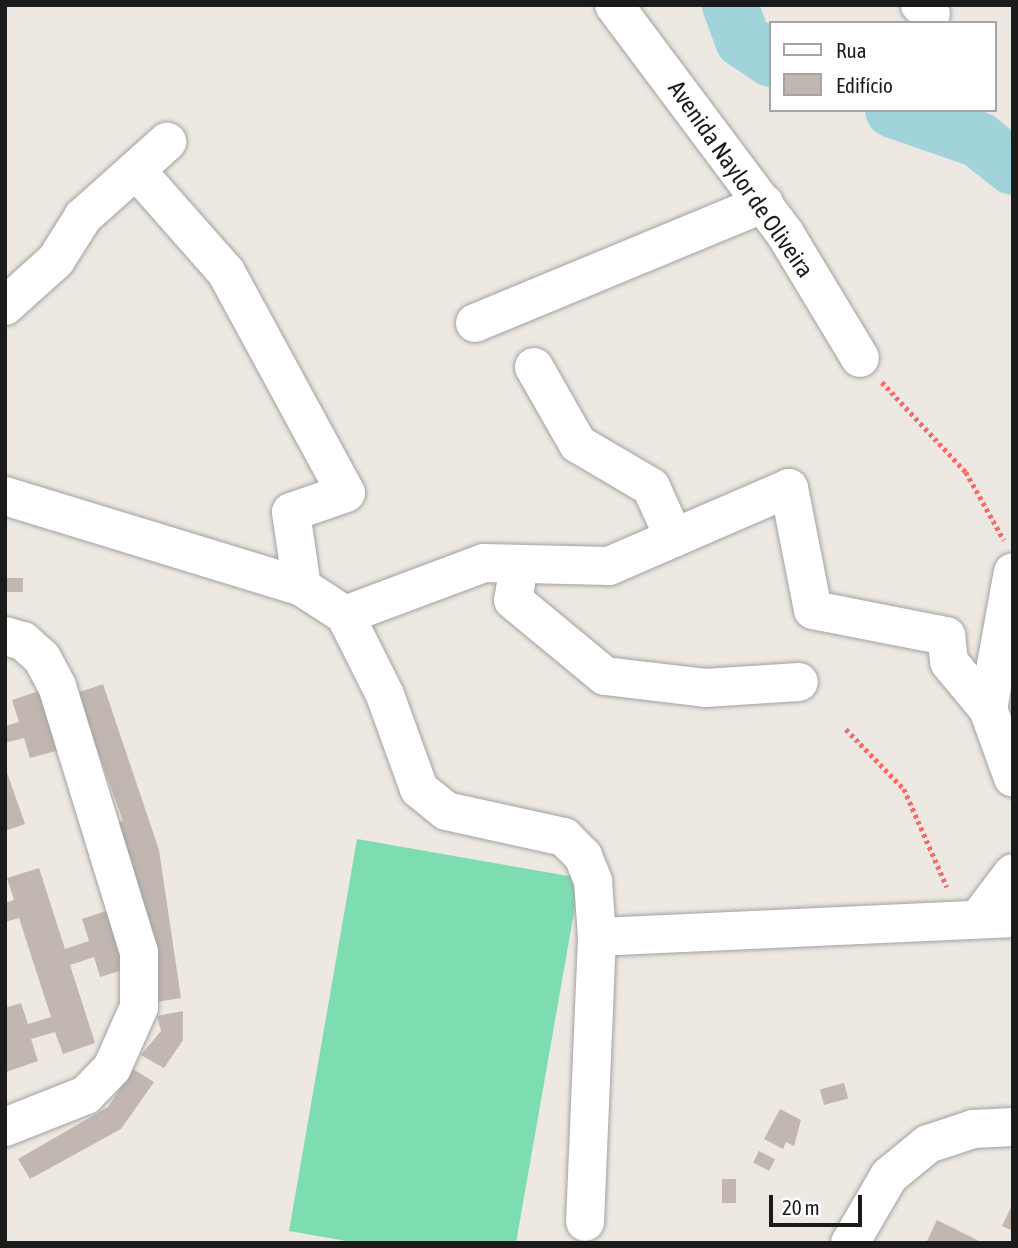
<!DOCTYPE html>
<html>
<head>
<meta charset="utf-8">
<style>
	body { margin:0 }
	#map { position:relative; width:1018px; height:1248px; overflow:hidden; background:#ede8e1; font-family:"Asap Condensed",sans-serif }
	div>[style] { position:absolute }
	.pitch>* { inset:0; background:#7eddb0 }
	.river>* { height:56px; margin:-28px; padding:0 28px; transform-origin:28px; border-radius:28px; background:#a1d3db }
	.building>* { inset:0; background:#c1b7b0; transform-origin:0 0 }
	.path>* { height:4.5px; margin-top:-2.25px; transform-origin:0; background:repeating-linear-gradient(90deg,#f96766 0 3.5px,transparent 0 7px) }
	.roads { filter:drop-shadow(0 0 2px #a2a2a2) drop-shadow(0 0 2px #a2a2a2) }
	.minor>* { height:38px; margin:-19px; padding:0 19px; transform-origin:19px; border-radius:19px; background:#fff }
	span { translate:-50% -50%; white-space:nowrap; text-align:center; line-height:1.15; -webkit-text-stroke:5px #fff; paint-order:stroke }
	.street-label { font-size:24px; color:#1b1b1b }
	.frame { position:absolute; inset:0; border:7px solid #1b1b1b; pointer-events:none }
	.legend { position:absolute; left:769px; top:21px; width:228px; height:91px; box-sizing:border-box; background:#fff; border:2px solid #a4a4a4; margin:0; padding:9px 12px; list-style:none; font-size:21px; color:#1b1b1b }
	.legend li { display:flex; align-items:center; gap:14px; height:35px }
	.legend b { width:35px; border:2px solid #a4a4a4 }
	.scale { position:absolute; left:769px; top:1195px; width:93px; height:32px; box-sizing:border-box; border:4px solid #1b1b1b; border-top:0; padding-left:9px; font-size:21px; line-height:24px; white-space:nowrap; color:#1b1b1b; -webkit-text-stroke:5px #fff; paint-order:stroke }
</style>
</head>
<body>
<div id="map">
	<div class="pitch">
		<div style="clip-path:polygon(357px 839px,580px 878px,516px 1243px,358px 1243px,289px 1231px)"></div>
	</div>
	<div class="river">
		<div style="left:730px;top:5px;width:37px;rotate:70deg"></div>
		<div style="left:743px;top:40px;width:34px;rotate:34deg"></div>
		<div style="left:893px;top:110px;width:91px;rotate:19.2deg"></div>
		<div style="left:979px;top:140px;width:43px;rotate:38.5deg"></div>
	</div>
	<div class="building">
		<div style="left:5px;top:578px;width:18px;height:14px"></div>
		<div style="clip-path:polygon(103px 684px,159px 850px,181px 998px,156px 1002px,114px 824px,123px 821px,77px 693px)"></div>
		<div style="clip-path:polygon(45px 689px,63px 749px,30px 758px,24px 738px,5px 743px,5px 726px,19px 722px,12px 700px)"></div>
		<div style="clip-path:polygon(5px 767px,25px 824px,5px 831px)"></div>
		<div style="clip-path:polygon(39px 868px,65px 949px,89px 941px,82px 919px,115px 908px,132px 967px,100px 977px,94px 957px,70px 965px,95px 1043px,63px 1054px,55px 1032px,31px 1039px,38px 1061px,6px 1072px,5px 1008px,21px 1003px,28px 1024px,51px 1017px,19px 918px,5px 922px,5px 903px,14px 900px,7px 878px)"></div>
		<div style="clip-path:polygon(183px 1011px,183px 1040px,164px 1068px,141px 1055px,161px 1031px,157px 1016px)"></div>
		<div style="clip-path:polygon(133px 1069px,154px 1082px,121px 1129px,30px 1179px,18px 1159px,108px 1107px)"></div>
		<div style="left:844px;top:1083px;width:16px;height:25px;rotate:75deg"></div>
		<div style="clip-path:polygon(780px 1109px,801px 1120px,794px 1146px,786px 1142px,783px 1149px,764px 1139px)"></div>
		<div style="left:759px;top:1151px;width:18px;height:13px;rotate:27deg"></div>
		<div style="left:722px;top:1179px;width:14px;height:24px"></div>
		<div style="clip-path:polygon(1013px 1203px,1013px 1231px,1002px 1226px)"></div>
		<div style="clip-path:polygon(937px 1220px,983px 1243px,926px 1243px)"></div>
	</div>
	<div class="path">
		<div style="left:882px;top:382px;width:123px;rotate:47deg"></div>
		<div style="left:966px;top:472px;width:78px;rotate:60.8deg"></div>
		<div style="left:846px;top:729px;width:83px;rotate:46deg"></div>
		<div style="left:904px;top:789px;width:107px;rotate:66.3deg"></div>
	</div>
	<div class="roads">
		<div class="minor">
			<div style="left:614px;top:5px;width:284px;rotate:53.2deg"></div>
			<div style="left:784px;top:232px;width:147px;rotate:58.9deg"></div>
			<div style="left:920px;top:5px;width:14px;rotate:39deg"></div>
			<div style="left:136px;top:170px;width:136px;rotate:48.6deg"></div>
			<div style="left:226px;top:272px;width:251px;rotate:61.5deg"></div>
			<div style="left:346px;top:493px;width:58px;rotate:160.9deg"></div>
			<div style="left:291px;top:512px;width:76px;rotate:81.7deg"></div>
			<div style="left:5px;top:306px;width:69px;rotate:-42deg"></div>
			<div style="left:56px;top:260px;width:51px;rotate:-57.9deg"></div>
			<div style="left:83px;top:217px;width:113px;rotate:-41.8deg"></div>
			<div style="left:475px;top:323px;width:313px;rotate:-22.5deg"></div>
			<div style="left:534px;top:367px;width:89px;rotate:60.3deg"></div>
			<div style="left:578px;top:444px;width:85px;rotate:30.5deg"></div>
			<div style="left:651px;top:487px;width:56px;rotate:65.7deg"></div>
			<div style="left:5px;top:496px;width:311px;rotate:17deg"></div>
			<div style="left:302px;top:587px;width:51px;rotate:33.1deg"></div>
			<div style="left:345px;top:615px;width:89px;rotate:63.4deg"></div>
			<div style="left:385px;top:695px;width:100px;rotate:70.1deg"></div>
			<div style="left:419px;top:789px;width:35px;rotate:39deg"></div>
			<div style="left:446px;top:811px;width:121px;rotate:12.4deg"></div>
			<div style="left:564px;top:837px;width:27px;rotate:45deg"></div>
			<div style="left:583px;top:856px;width:27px;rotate:68deg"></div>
			<div style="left:593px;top:881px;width:56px;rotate:85.9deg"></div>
			<div style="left:597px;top:937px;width:285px;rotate:92.4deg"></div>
			<div style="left:519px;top:564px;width:36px;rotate:99deg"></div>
			<div style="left:513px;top:600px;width:119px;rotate:39.6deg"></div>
			<div style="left:605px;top:676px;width:101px;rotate:6.8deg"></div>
			<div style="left:705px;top:688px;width:94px;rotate:-3.7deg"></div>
			<div style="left:345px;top:615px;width:148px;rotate:-20.5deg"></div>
			<div style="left:484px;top:563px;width:125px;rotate:1.4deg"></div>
			<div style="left:609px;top:566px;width:196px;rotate:-23.4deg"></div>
			<div style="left:789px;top:488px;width:124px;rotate:78.9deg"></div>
			<div style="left:813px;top:610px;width:136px;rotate:11.1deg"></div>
			<div style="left:946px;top:636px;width:26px;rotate:83deg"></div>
			<div style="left:949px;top:662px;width:61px;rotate:50.3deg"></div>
			<div style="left:988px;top:709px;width:73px;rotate:70.1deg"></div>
			<div style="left:5px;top:636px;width:19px;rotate:16deg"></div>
			<div style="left:23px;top:641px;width:25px;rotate:42deg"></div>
			<div style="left:42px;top:658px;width:32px;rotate:62deg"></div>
			<div style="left:57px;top:686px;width:278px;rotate:72.9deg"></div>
			<div style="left:139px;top:952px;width:55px;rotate:90deg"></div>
			<div style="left:139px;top:1007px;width:67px;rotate:113.9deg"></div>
			<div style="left:112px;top:1068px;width:37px;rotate:134deg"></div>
			<div style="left:86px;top:1095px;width:87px;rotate:158.4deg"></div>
			<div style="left:988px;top:709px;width:139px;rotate:-79.7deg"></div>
			<div style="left:979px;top:918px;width:56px;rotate:-52.9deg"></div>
			<div style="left:597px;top:937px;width:416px;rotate:-2.6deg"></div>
			<div style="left:850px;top:1243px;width:78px;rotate:-59.8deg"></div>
			<div style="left:889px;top:1176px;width:50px;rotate:-39.4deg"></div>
			<div style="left:928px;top:1144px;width:47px;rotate:-18.4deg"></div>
			<div style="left:973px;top:1129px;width:40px;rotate:-2.9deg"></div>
		</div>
	</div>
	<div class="street-label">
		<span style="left:741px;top:179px;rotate:55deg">Avenida Naylor de Oliveira</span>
	</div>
	<div class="frame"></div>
	<ul class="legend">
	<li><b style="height:9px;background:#fff"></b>Rua</li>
	<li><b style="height:19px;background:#c1b7b0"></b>Edifício</li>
	</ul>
	<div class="scale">20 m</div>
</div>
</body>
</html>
